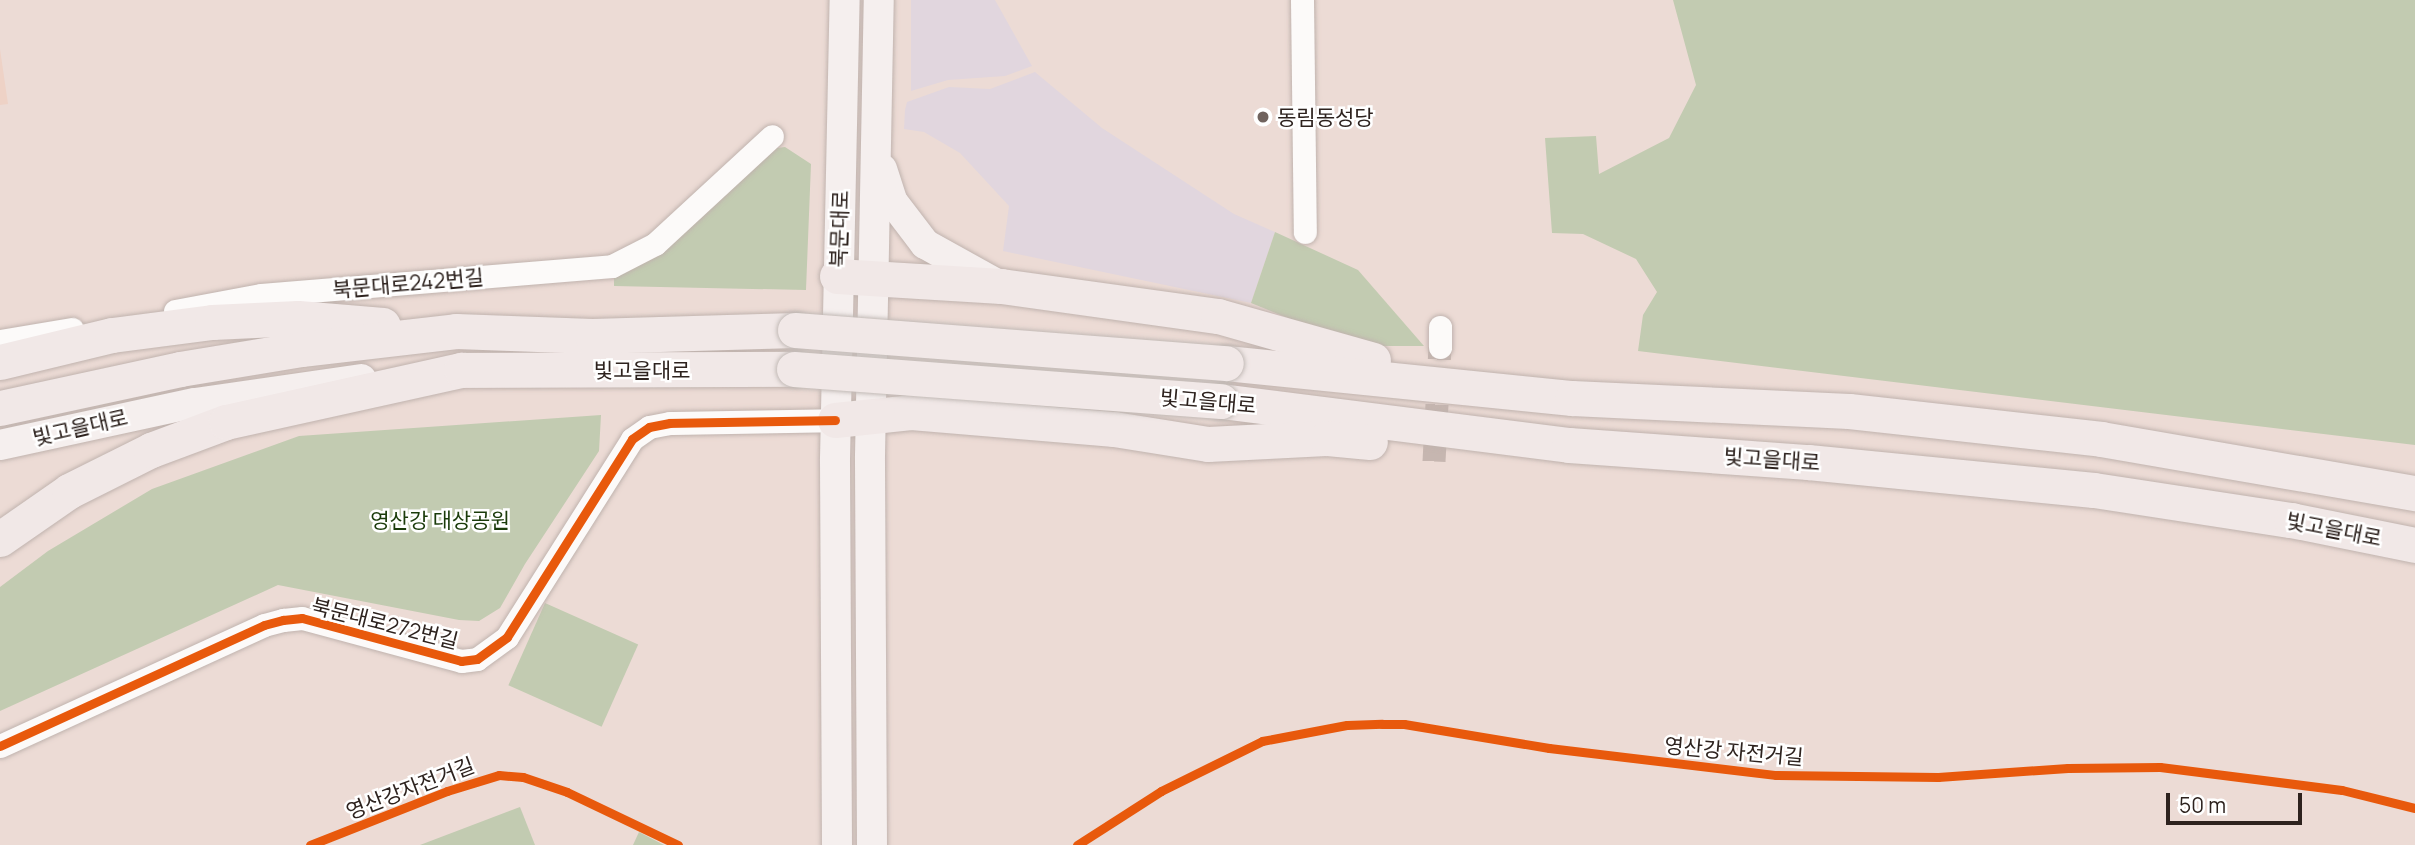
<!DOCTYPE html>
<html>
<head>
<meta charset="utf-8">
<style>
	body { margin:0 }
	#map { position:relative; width:2415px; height:845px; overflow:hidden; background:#ecdbd5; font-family:Manrope,"Noto Sans KR",sans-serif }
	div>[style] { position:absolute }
	.commercial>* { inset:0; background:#e1d6de }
	.built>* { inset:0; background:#eed2c6 }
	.green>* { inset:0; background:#c2cbb1; transform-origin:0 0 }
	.minor-tunnel>* { height:23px; margin-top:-11.5px; transform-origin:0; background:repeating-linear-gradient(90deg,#c6b6b0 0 23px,transparent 0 34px) }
	.roads { filter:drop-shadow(0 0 2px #c0b3ae) drop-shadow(0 0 2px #c0b3ae) }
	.minor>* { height:23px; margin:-11.5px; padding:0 11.5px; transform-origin:11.5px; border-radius:11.5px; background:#fcfaf9 }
	.major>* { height:30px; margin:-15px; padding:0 15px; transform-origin:15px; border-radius:15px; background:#f5efee }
	.highway>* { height:35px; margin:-17.5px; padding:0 17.5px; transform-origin:17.5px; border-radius:17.5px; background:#f1e8e7 }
	.bridges { filter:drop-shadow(0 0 2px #c2bab6) drop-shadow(0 0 2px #c2bab6) }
	.highway-bridge>* { height:35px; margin:-17.5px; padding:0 17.5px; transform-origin:17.5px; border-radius:17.5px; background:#f1e8e7 }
	.cycleway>* { height:9px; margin:-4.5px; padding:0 4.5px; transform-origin:4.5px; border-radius:4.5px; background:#e8590c }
	.dots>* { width:19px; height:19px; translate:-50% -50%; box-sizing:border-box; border:4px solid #fff; border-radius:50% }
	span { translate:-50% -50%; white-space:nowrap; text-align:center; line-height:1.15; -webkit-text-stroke:5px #fff; paint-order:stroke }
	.poi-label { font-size:21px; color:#2d221e }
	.left { translate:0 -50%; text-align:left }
	.street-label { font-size:21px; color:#2d221e }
	.park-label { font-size:21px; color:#1a3b0a }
	.scale { position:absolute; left:2166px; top:793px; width:136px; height:32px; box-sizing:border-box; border:4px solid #2d221e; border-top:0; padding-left:9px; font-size:21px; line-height:24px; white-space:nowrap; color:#2d221e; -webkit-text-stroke:5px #fff; paint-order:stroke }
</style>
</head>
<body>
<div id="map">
	<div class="commercial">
		<div style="clip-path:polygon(911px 0,995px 0,1032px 66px,1005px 76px,948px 80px,911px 91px)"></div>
		<div style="clip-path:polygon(1035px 72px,1102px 128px,1234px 214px,1275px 232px,1251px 303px,1003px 251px,1009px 206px,960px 153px,924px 132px,904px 129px,905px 110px,907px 102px,949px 87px,990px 89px)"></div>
	</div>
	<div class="built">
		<div style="clip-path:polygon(0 49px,8px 104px,0 105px)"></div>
	</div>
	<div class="green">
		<div style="clip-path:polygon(1673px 0,2415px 0,2415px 445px,1638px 351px,1643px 315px,1657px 292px,1636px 259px,1583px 234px,1552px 233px,1545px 138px,1596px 136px,1599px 174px,1669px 138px,1696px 85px)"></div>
		<div style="clip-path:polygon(785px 147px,811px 164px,806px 290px,614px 286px,614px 273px,656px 253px,777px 148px)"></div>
		<div style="clip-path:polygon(1275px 232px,1358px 270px,1424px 346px,1357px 346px,1251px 303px)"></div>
		<div style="clip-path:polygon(601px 415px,599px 451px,525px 564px,500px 608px,479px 621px,459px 620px,278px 585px,0 711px,0 587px,48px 551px,152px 489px,299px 436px)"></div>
		<div style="left:545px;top:603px;width:102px;height:90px;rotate:24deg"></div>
		<div style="clip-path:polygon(520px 807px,535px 845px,420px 845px)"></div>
		<div style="clip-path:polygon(639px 832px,664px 845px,633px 845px)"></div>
	</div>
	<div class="minor-tunnel">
		<div style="left:1434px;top:461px;width:114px;rotate:-87deg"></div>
	</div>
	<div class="roads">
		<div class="minor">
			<div style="left:1302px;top:0;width:232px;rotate:89.3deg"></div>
			<div style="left:175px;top:311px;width:87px;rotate:-10.5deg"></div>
			<div style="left:261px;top:295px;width:352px;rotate:-4.7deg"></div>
			<div style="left:612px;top:266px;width:48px;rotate:-27.1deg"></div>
			<div style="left:655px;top:244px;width:159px;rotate:-42.7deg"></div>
			<div style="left:0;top:341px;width:73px;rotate:-9.5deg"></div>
			<div style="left:1440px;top:347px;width:20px;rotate:-90deg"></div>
			<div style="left:0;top:746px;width:290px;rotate:-24.6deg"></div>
			<div style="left:264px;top:625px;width:20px;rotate:-15deg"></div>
			<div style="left:283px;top:620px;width:19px;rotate:-6deg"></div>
			<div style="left:302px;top:618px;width:165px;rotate:15.1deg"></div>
			<div style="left:461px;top:661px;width:16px;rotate:-7deg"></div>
			<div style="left:477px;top:659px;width:37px;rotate:-36deg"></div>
			<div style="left:507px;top:637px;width:234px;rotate:-57.7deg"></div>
			<div style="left:632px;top:439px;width:21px;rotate:-35deg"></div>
			<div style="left:649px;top:427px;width:21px;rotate:-11deg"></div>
			<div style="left:670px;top:423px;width:165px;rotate:-1deg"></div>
		</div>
		<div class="major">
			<div style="left:882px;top:169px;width:35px;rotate:72deg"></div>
			<div style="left:893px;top:202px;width:53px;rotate:52.7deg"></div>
			<div style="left:925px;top:244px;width:82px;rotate:29.1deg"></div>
			<div style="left:0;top:445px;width:199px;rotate:-12.2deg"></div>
			<div style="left:195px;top:403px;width:168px;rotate:-8.2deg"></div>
			<div style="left:837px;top:845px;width:386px;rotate:-90.3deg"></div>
			<div style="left:835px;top:459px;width:459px;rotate:-88.8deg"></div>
			<div style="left:872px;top:845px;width:389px;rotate:-90.3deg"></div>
			<div style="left:870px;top:456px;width:456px;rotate:-88.9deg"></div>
		</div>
		<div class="highway">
			<div style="left:837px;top:276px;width:164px;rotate:3.5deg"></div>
			<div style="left:1001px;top:286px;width:219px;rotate:7.9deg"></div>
			<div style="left:1218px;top:316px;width:161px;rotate:15.8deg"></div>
			<div style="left:0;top:362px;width:115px;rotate:-13.6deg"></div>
			<div style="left:112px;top:335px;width:101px;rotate:-7.4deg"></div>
			<div style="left:212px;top:322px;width:86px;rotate:-2.7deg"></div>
			<div style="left:298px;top:318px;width:85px;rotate:4.7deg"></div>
			<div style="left:1226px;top:363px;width:348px;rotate:5.8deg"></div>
			<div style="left:1572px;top:398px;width:277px;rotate:2.7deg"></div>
			<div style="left:1849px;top:411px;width:254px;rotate:6.3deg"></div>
			<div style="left:2101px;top:439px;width:319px;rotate:9.8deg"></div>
			<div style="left:1221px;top:401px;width:351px;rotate:7.2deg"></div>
			<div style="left:1569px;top:445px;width:240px;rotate:4.1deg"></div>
			<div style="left:1808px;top:462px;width:287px;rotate:5.6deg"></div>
			<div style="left:2094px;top:490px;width:199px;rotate:8.7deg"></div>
			<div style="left:2291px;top:520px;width:126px;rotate:11.4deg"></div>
			<div style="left:0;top:408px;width:184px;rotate:-12.2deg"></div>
			<div style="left:180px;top:369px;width:123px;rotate:-9.4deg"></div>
			<div style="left:301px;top:349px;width:156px;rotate:-6.6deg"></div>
			<div style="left:456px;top:331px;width:136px;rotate:2.1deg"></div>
			<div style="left:592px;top:336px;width:203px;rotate:-1.7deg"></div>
			<div style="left:835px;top:420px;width:76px;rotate:-6deg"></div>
			<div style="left:911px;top:412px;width:204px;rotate:4.8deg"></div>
			<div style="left:1114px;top:429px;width:95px;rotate:9.1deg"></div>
			<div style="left:1208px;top:444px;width:118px;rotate:-2.9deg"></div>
			<div style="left:1326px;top:438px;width:44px;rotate:5.2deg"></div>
			<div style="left:0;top:539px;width:84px;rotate:-34.8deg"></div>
			<div style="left:69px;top:491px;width:92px;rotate:-26.6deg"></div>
			<div style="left:151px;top:450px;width:80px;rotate:-20.5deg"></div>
			<div style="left:226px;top:422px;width:241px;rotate:-12.5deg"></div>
			<div style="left:461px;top:370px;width:333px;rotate:-0.2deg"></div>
		</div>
	</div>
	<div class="bridges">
		<div class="highway-bridge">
			<div style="left:795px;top:330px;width:432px;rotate:4.4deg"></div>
			<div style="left:794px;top:369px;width:428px;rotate:4.3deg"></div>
		</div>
	</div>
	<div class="cycleway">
		<div style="left:0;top:746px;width:290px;rotate:-24.6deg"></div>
		<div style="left:264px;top:625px;width:20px;rotate:-15deg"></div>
		<div style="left:283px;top:620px;width:19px;rotate:-6deg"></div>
		<div style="left:302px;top:618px;width:165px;rotate:15.1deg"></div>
		<div style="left:461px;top:661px;width:16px;rotate:-7deg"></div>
		<div style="left:477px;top:659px;width:37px;rotate:-36deg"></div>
		<div style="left:507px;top:637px;width:234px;rotate:-57.7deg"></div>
		<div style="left:632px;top:439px;width:21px;rotate:-35deg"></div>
		<div style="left:649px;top:427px;width:21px;rotate:-11deg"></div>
		<div style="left:670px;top:423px;width:165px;rotate:-1deg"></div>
		<div style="left:310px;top:845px;width:147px;rotate:-21.5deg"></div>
		<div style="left:447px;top:791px;width:54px;rotate:-17.1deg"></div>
		<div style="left:499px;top:775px;width:24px;rotate:5deg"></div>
		<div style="left:523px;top:777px;width:46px;rotate:18.8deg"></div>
		<div style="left:567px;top:792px;width:123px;rotate:25.5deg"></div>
		<div style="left:1077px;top:845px;width:100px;rotate:-32.7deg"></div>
		<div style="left:1161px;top:791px;width:113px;rotate:-26.3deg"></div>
		<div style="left:1262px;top:741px;width:86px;rotate:-10.7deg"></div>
		<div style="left:1347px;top:725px;width:35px;rotate:-2deg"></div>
		<div style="left:1382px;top:724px;width:22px"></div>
		<div style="left:1404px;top:724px;width:147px;rotate:9.4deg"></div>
		<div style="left:1549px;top:748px;width:229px;rotate:6.8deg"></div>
		<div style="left:1776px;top:775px;width:162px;rotate:0.7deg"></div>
		<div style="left:1938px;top:777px;width:130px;rotate:-4deg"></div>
		<div style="left:2068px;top:768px;width:92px;rotate:-0.6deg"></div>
		<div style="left:2160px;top:767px;width:183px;rotate:7.2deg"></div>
		<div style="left:2342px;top:790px;width:75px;rotate:13.9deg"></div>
	</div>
	<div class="dots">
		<div style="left:1263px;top:117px;background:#70635e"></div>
	</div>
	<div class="poi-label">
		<span class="left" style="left:1277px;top:117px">동림동성당</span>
	</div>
	<div class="street-label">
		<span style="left:839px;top:229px;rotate:-88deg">북문대로</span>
		<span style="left:408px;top:283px;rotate:-5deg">북문대로242번길</span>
		<span style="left:642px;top:370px">빛고을대로</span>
		<span style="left:1208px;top:401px;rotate:5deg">빛고을대로</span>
		<span style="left:80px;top:427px;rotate:-13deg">빛고을대로</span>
		<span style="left:1772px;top:459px;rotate:4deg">빛고을대로</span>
		<span style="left:2334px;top:529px;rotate:11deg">빛고을대로</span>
		<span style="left:385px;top:623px;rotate:14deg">북문대로272번길</span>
		<span style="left:1734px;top:751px;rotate:5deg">영산강 자전거길</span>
		<span style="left:410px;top:788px;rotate:-21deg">영산강자전거길</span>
	</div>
	<div class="park-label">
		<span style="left:440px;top:520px">영산강 대상공원</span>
	</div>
	<div class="scale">50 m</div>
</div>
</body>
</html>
